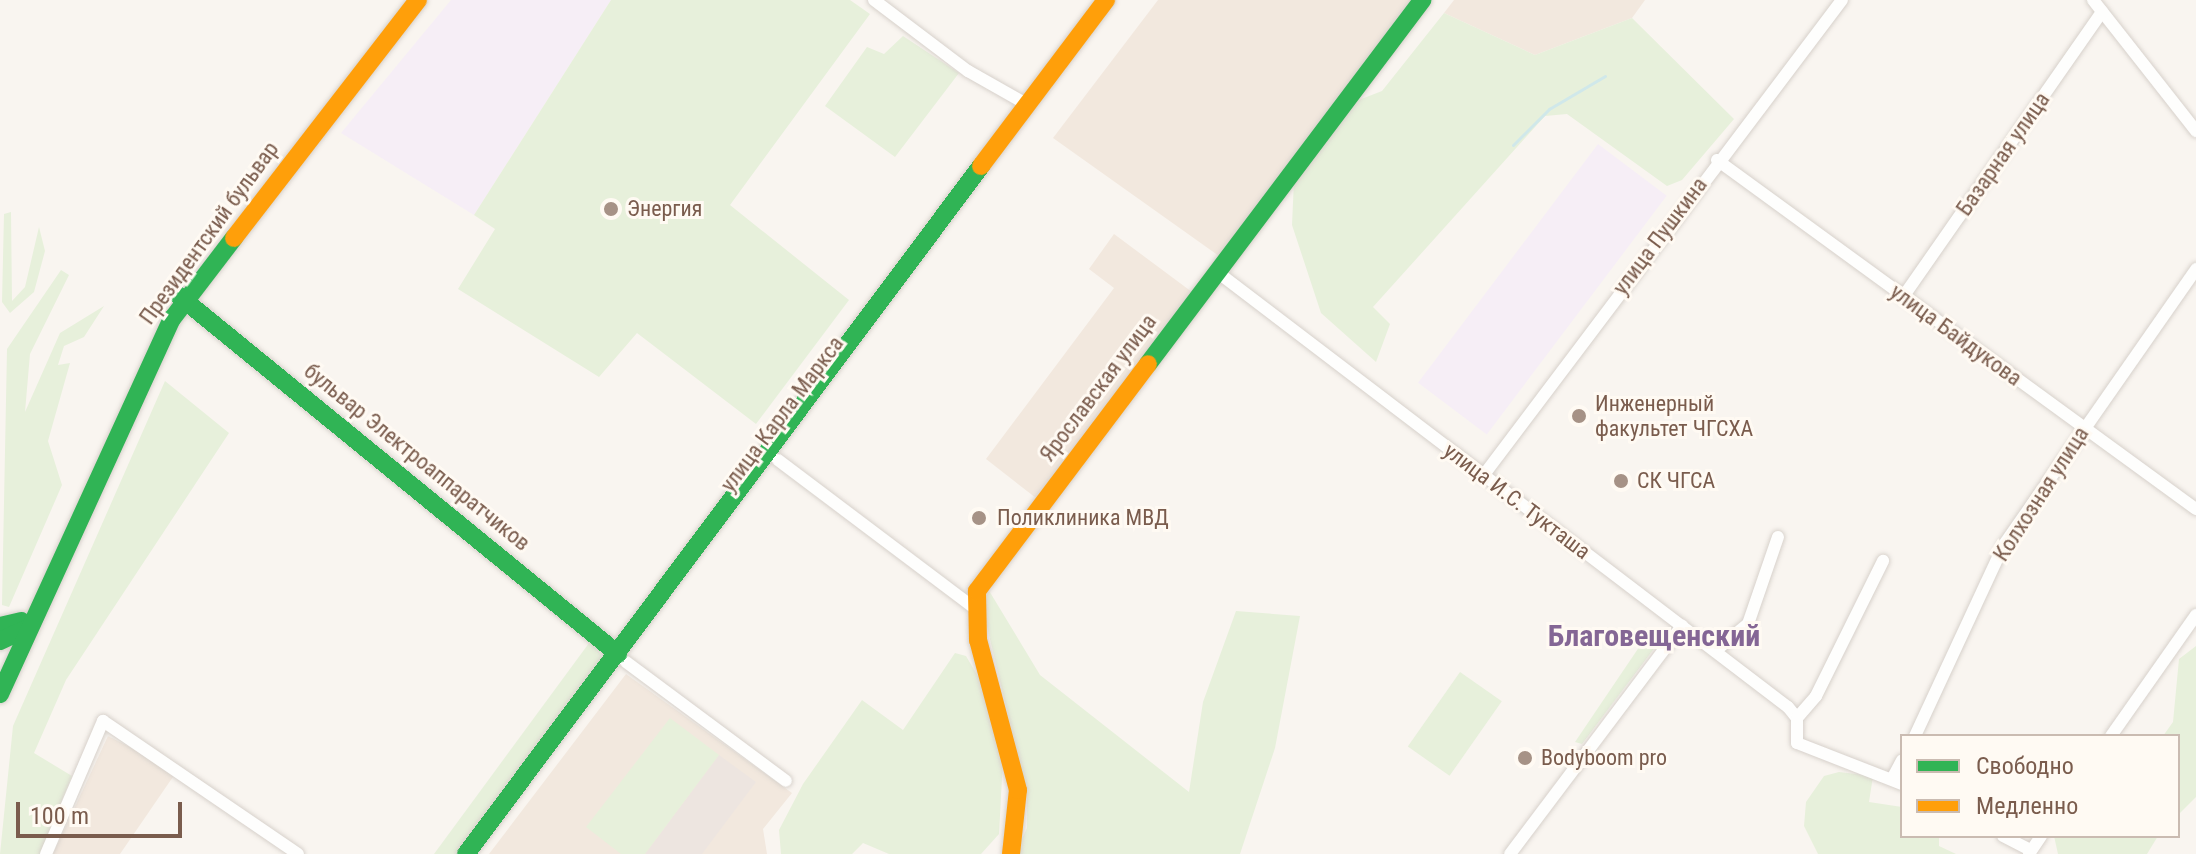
<!DOCTYPE html>
<html>
<head>
<meta charset="utf-8">
<style>
	body { margin:0 }
	#map { position:relative; width:2196px; height:854px; overflow:hidden; background:#f9f5f0; font-family:"Roboto Condensed",sans-serif }
	div>[style] { position:absolute }
	.residential>* { inset:0; background:#f2e8de }
	.industrial>* { inset:0; background:#ede5e0 }
	.education>* { inset:0; background:#f6eef6; transform-origin:0 0 }
	.green>* { inset:0; background:#e7f0db; transform-origin:0 0 }
	.stream>* { height:3px; margin:-1.5px; padding:0 1.5px; transform-origin:1.5px; border-radius:1.5px; background:#d0e8ea }
	.roads { filter:drop-shadow(0 0 2px #d7d1cb) drop-shadow(0 0 2px #d7d1cb) }
	.street>* { height:12px; margin:-6px; padding:0 6px; transform-origin:6px; border-radius:6px; background:#fefefd }
	.fast>* { height:18px; margin:-9px; padding:0 9px; transform-origin:9px; border-radius:9px; background:#30b455 }
	.slow>* { height:18px; margin:-9px; padding:0 9px; transform-origin:9px; border-radius:9px; background:#ff9f0a }
	.dots>* { width:22px; height:22px; translate:-50% -50%; box-sizing:border-box; border:4px solid #fffaf3; border-radius:50% }
	span { translate:-50% -50%; white-space:nowrap; text-align:center; line-height:1.15; -webkit-text-stroke:6px #fffaf3; paint-order:stroke }
	.street-label { font-size:22px; color:#7a5c4d }
	.poi-label { font-size:22px; color:#7a5c4d }
	.left { translate:0 -50%; text-align:left }
	.district-label { font-size:30px; color:#846695; font-weight:700 }
	.legend { position:absolute; left:1900px; top:734px; width:280px; height:104px; box-sizing:border-box; background:#fffaf3; border:2px solid #cabbb1; margin:0; padding:10px 14px; list-style:none; font-size:24px; color:#7a5c4d }
	.legend li { display:flex; align-items:center; gap:16px; height:40px }
	.legend b { width:40px; border:2px solid #cabbb1 }
	.scale { position:absolute; left:16px; top:802px; width:166px; height:36px; box-sizing:border-box; border:4px solid #7a5c4d; border-top:0; padding-left:10px; font-size:24px; line-height:28px; white-space:nowrap; color:#7a5c4d; -webkit-text-stroke:6px #fffaf3; paint-order:stroke }
</style>
</head>
<body>
<div id="map">
	<div class="residential">
		<div style="clip-path:polygon(1158px 0,1413px 0,1219px 256px,1053px 138px)"></div>
		<div style="clip-path:polygon(1454px 0,1645px 0,1632px 18px,1535px 55px,1444px 13px)"></div>
		<div style="clip-path:polygon(1114px 234px,1192px 292px,1036px 498px,986px 459px,1114px 288px,1089px 269px)"></div>
		<div style="clip-path:polygon(626px 674px,792px 793px,763px 829px,767px 854px,489px 854px)"></div>
		<div style="clip-path:polygon(108px 736px,177px 771px,120px 854px,53px 854px)"></div>
	</div>
	<div class="industrial">
		<div style="clip-path:polygon(719px 755px,756px 782px,702px 854px,645px 854px)"></div>
	</div>
	<div class="education">
		<div style="clip-path:polygon(451px 0,611px 0,474px 215px,341px 133px)"></div>
		<div style="left:1598px;top:144px;width:86px;height:299px;rotate:37deg"></div>
	</div>
	<div class="green">
		<div style="clip-path:polygon(611px 0,850px 0,870px 14px,730px 205px,849px 300px,756px 424px,637px 333px,599px 377px,458px 289px,495px 229px,474px 215px)"></div>
		<div style="clip-path:polygon(1444px 13px,1535px 55px,1632px 18px,1734px 119px,1682px 180px,1667px 186px,1567px 114px,1545px 116px,1373px 307px,1390px 324px,1376px 362px,1321px 313px,1292px 225px,1294px 180px,1351px 103px,1382px 91px)"></div>
		<div style="clip-path:polygon(903px 36px,959px 73px,895px 157px,825px 106px,867px 47px,884px 54px)"></div>
		<div style="clip-path:polygon(11px 212px,12px 301px,25px 287px,39px 227px,45px 251px,34px 292px,10px 313px,2px 302px,4px 214px)"></div>
		<div style="clip-path:polygon(61px 270px,69px 275px,30px 354px,25px 412px,60px 333px,104px 306px,84px 337px,64px 346px,58px 365px,70px 363px,48px 441px,62px 485px,9px 607px,2px 605px,7px 349px)"></div>
		<div style="clip-path:polygon(165px 381px,229px 433px,66px 680px,34px 753px,72px 776px,40px 854px,0 854px,13px 726px)"></div>
		<div style="clip-path:polygon(988px 589px,1040px 675px,1189px 792px,1203px 702px,1236px 611px,1300px 616px,1275px 748px,1240px 854px,1015px 854px,1027px 828px,1027px 794px,984px 614px)"></div>
		<div style="clip-path:polygon(1652px 628px,1662px 638px,1582px 744px,1575px 742px)"></div>
		<div style="clip-path:polygon(592px 639px,603px 659px,458px 854px,434px 854px)"></div>
		<div style="clip-path:polygon(2196px 646px,2196px 797px,2178px 815px,2178px 736px,2163px 736px,2173px 722px,2179px 659px)"></div>
		<div style="clip-path:polygon(955px 653px,966px 656px,979px 678px,1003px 759px,999px 834px,981px 854px,889px 854px,863px 843px,852px 854px,781px 854px,779px 830px,803px 784px,862px 700px,903px 730px)"></div>
		<div style="left:1460px;top:672px;width:51px;height:91px;rotate:35deg"></div>
		<div style="clip-path:polygon(670px 718px,719px 755px,645px 854px,621px 854px,586px 827px)"></div>
		<div style="clip-path:polygon(1839px 772px,1873px 776px,1869px 802px,1902px 807px,1902px 836px,1939px 836px,1939px 846px,1956px 854px,1818px 854px,1804px 826px,1806px 802px,1824px 776px)"></div>
		<div style="clip-path:polygon(2054px 836px,2158px 836px,2147px 854px,2058px 854px)"></div>
	</div>
	<div class="stream">
		<div style="left:1513px;top:145px;width:51px;rotate:-45deg"></div>
		<div style="left:1549px;top:109px;width:65px;rotate:-30.5deg"></div>
	</div>
	<div class="roads">
		<div class="street">
			<div style="left:874px;top:0;width:118px;rotate:37.1deg"></div>
			<div style="left:968px;top:71px;width:69px;rotate:29.5deg"></div>
			<div style="left:2093px;top:0;width:167px;rotate:51.8deg"></div>
			<div style="left:1717px;top:160px;width:593px;rotate:36.08deg"></div>
			<div style="left:1216px;top:271px;width:719px;rotate:37.32deg"></div>
			<div style="left:1788px;top:707px;width:14px;rotate:51deg"></div>
			<div style="left:1797px;top:718px;width:25px;rotate:90deg"></div>
			<div style="left:1797px;top:743px;width:113px;rotate:21.3deg"></div>
			<div style="left:1903px;top:297px;width:348px;rotate:-55.1deg"></div>
			<div style="left:778px;top:460px;width:244px;rotate:37deg"></div>
			<div style="left:1483px;top:476px;width:596px;rotate:-52.98deg"></div>
			<div style="left:1715px;top:651px;width:43px;rotate:-39.3deg"></div>
			<div style="left:1748px;top:624px;width:92px;rotate:-71deg"></div>
			<div style="left:626px;top:662px;width:199px;rotate:36.6deg"></div>
			<div style="left:1797px;top:718px;width:29px;rotate:-49deg"></div>
			<div style="left:1816px;top:696px;width:151px;rotate:-63.6deg"></div>
			<div style="left:1915px;top:736px;width:209px;rotate:-65.1deg"></div>
			<div style="left:2003px;top:546px;width:338px;rotate:-55.1deg"></div>
			<div style="left:2111px;top:736px;width:148px;rotate:-54.9deg"></div>
			<div style="left:1892px;top:779px;width:21px;rotate:-62deg"></div>
			<div style="left:2003px;top:836px;width:31px;rotate:27deg"></div>
			<div style="left:46px;top:854px;width:145px;rotate:-66.8deg"></div>
			<div style="left:103px;top:721px;width:236px;rotate:34.3deg"></div>
			<div style="left:1510px;top:854px;width:286px;rotate:-53deg"></div>
			<div style="left:2029px;top:854px;width:22px;rotate:-56deg"></div>
		</div>
		<div class="fast">
			<div style="left:178px;top:295px;width:568px;rotate:39.21deg"></div>
			<div style="left:1148px;top:364px;width:456px;rotate:-53deg"></div>
			<div style="left:0;top:626px;width:22px;rotate:-13deg"></div>
			<div style="left:0;top:641px;width:31px;rotate:-25deg"></div>
			<div style="left:0;top:694px;width:413px;rotate:-65.4deg"></div>
			<div style="left:172px;top:319px;width:102px;rotate:-52.6deg"></div>
			<div style="left:466px;top:854px;width:859px;rotate:-53.18deg"></div>
		</div>
		<div class="slow">
			<div style="left:981px;top:166px;width:208px;rotate:-53deg"></div>
			<div style="left:234px;top:238px;width:301px;rotate:-52.3deg"></div>
			<div style="left:1011px;top:854px;width:64px;rotate:-83.8deg"></div>
			<div style="left:1018px;top:790px;width:155px;rotate:-104.9deg"></div>
			<div style="left:978px;top:640px;width:49px;rotate:-91.2deg"></div>
			<div style="left:977px;top:591px;width:284px;rotate:-53deg"></div>
		</div>
	</div>
	<div class="dots">
		<div style="left:611px;top:209px;background:#a69286"></div>
		<div style="left:1579px;top:416px;background:#a69286"></div>
		<div style="left:1621px;top:481px;background:#a69286"></div>
		<div style="left:979px;top:518px;background:#a69286"></div>
		<div style="left:1525px;top:758px;background:#a69286"></div>
	</div>
	<div class="street-label">
		<span style="left:2003px;top:154px;rotate:-55deg">Базарная улица</span>
		<span style="left:209px;top:233px;rotate:-54deg">Президентский бульвар</span>
		<span style="left:1660px;top:236px;rotate:-53deg">улица Пушкина</span>
		<span style="left:1956px;top:335px;rotate:36deg">улица Байдукова</span>
		<span style="left:1098px;top:388px;rotate:-53deg">Ярославская улица</span>
		<span style="left:782px;top:414px;rotate:-53deg">улица Карла Маркса</span>
		<span style="left:417px;top:457px;rotate:39deg">бульвар Электроаппаратчиков</span>
		<span style="left:2041px;top:494px;rotate:-57deg">Колхозная улица</span>
		<span style="left:1517px;top:501px;rotate:37deg">улица И.С. Тукташа</span>
	</div>
	<div class="poi-label">
		<span class="left" style="left:627px;top:209px">Энергия</span>
		<span class="left" style="left:1595px;top:416px">Инженерный<br>факультет ЧГСХА</span>
		<span class="left" style="left:1637px;top:481px">СК ЧГСА</span>
		<span class="left" style="left:997px;top:518px">Поликлиника МВД</span>
		<span class="left" style="left:1541px;top:758px">Bodyboom pro</span>
	</div>
	<div class="district-label">
		<span style="left:1654px;top:636px">Благовещенский</span>
	</div>
	<ul class="legend">
	<li><b style="height:10px;background:#30b455"></b>Свободно</li>
	<li><b style="height:10px;background:#ff9f0a"></b>Медленно</li>
	</ul>
	<div class="scale">100 m</div>
</div>
</body>
</html>
